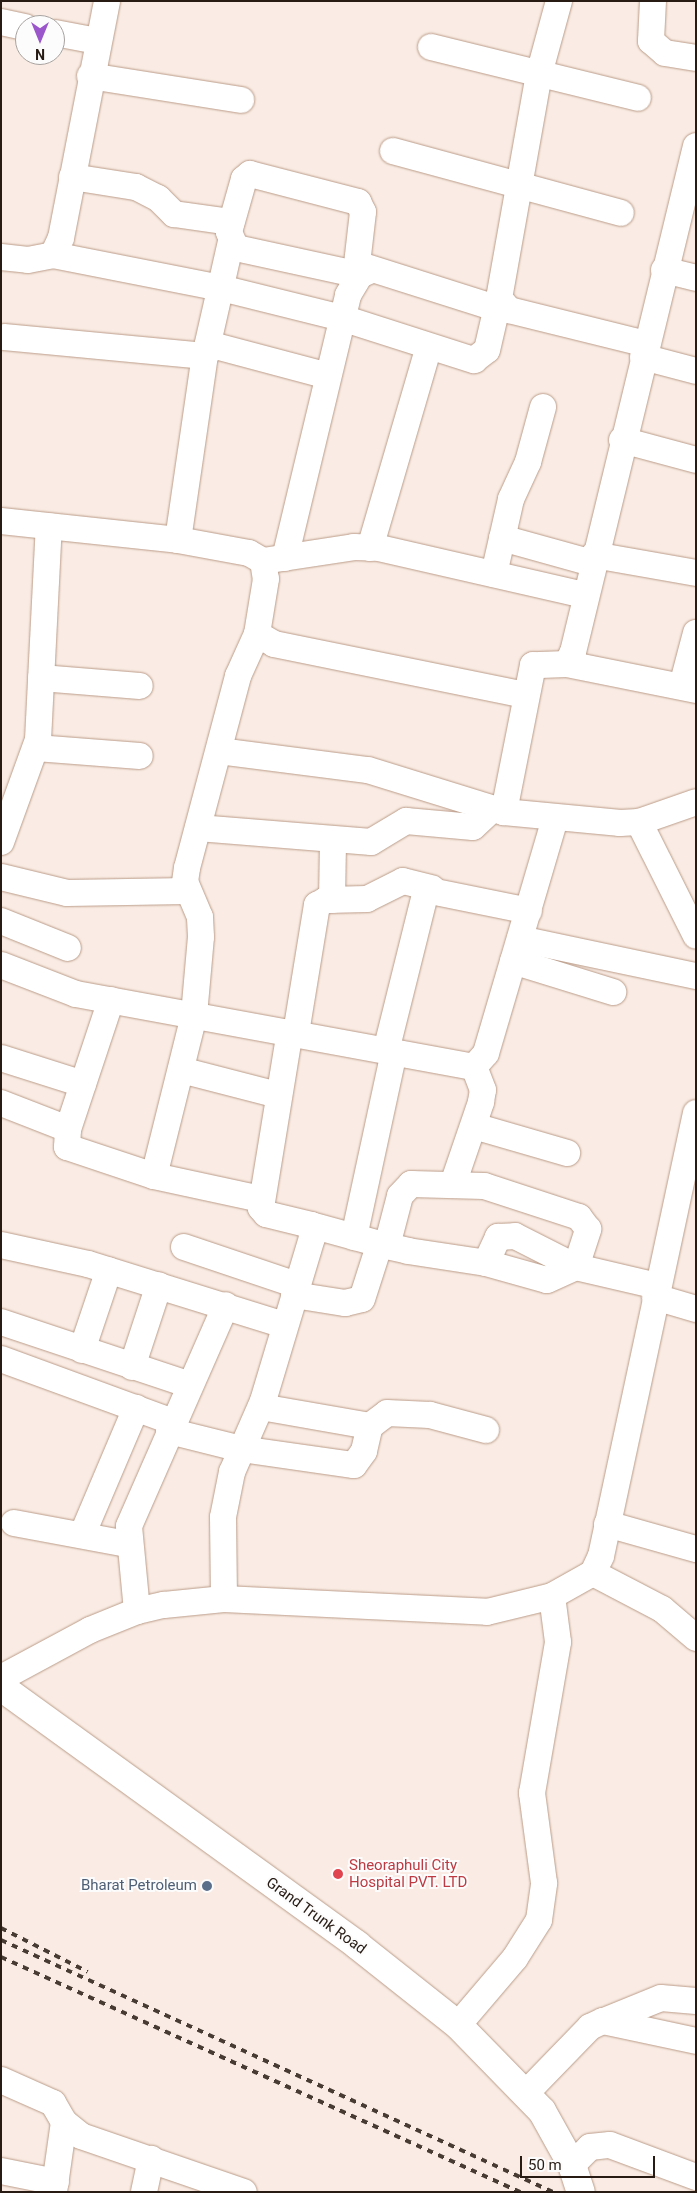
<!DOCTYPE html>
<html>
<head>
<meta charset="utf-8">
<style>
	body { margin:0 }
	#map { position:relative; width:697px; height:2193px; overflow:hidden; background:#faece4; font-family:Roboto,sans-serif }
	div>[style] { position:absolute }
	.roads { filter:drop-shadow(0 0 1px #bb9c89) drop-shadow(0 0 1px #bb9c89) }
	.minor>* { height:26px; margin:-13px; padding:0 13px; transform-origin:13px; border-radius:13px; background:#fff }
	.major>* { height:28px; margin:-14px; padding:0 14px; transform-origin:14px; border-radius:14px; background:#fff }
	.rail>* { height:4px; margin-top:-2px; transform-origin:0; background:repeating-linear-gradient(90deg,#473b33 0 6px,transparent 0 12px) }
	.dots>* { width:14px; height:14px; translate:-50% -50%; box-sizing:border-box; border:2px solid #fcfcfc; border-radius:50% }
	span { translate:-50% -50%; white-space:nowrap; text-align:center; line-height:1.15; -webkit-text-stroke:4px #fcfcfc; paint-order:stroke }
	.health-label { font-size:15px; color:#be3a42 }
	.left { translate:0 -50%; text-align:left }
	.service-label { font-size:15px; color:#4e5e75 }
	.right { translate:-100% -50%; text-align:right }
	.street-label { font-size:15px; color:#271b14 }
	.frame { position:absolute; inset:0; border:2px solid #271b14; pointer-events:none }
	.north { position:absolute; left:15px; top:15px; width:50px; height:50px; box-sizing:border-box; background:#fcfcfc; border:1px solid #a7a29f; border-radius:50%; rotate:180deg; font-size:14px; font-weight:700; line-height:20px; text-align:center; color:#271b14 }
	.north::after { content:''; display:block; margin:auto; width:18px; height:22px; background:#9a56ca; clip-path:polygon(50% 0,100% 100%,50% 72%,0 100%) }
	.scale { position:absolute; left:520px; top:2156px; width:135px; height:22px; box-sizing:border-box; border:2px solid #271b14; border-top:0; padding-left:6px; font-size:15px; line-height:18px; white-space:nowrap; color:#271b14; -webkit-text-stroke:4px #fcfcfc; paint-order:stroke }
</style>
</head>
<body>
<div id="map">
	<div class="roads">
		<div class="minor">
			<div style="left:559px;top:1px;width:76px;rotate:105.3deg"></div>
			<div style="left:539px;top:74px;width:228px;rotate:100.1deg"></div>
			<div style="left:499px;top:298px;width:16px;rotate:50deg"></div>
			<div style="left:509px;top:310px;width:141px;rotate:13.9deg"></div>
			<div style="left:653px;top:1px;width:40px;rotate:92.9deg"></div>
			<div style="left:651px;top:41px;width:18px;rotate:41deg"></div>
			<div style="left:665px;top:53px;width:31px;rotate:9deg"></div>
			<div style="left:1px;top:22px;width:25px;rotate:12deg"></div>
			<div style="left:55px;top:33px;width:43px;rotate:10.8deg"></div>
			<div style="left:431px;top:47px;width:213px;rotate:13.8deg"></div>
			<div style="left:90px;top:76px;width:153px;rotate:9deg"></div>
			<div style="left:696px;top:146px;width:521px;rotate:103.66deg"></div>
			<div style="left:573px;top:652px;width:13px;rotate:117deg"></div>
			<div style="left:567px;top:664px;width:34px;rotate:178deg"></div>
			<div style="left:533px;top:665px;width:150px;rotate:101.2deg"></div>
			<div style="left:504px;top:812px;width:117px;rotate:5.4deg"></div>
			<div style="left:620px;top:823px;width:19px;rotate:-3deg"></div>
			<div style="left:639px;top:822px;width:60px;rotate:-19.3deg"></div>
			<div style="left:393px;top:151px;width:236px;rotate:15.2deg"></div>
			<div style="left:72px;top:177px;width:65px;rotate:8.9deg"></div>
			<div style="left:136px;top:187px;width:25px;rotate:27deg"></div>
			<div style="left:158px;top:198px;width:23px;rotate:45deg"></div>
			<div style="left:174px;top:214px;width:58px;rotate:8deg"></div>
			<div style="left:53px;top:255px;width:171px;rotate:11.1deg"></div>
			<div style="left:221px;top:288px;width:125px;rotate:13.9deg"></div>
			<div style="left:342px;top:318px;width:139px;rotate:17.7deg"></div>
			<div style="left:474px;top:360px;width:16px;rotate:-38deg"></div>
			<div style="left:487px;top:350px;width:53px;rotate:-77deg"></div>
			<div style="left:1px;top:257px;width:27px;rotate:6deg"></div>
			<div style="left:28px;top:260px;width:25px;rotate:-11deg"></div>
			<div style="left:53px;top:255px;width:19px;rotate:-65deg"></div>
			<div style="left:61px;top:238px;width:241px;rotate:-79deg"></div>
			<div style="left:664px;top:270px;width:33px;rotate:14deg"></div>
			<div style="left:360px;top:275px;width:127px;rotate:-167.7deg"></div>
			<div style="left:236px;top:248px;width:17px;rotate:-114deg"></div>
			<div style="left:229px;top:232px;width:55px;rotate:-74.2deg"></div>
			<div style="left:244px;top:179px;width:8px;rotate:-40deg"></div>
			<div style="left:250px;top:174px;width:112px;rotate:14.5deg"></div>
			<div style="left:358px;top:202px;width:11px;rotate:63deg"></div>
			<div style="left:363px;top:212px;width:52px;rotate:96.6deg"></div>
			<div style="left:357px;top:264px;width:146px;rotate:17.6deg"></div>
			<div style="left:4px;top:337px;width:202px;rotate:5.4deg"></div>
			<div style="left:208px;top:344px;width:124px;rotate:14.9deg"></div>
			<div style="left:643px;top:357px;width:55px;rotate:14.8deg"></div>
			<div style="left:622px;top:440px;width:77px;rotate:15.1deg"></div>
			<div style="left:1px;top:521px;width:178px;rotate:6.1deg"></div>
			<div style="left:178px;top:540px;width:72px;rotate:10.4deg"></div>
			<div style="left:249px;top:553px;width:16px;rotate:30deg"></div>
			<div style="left:263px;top:561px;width:18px;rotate:81deg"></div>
			<div style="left:266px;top:579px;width:56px;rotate:99.3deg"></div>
			<div style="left:257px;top:634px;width:20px;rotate:30deg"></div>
			<div style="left:274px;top:644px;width:255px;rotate:11.5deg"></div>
			<div style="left:502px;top:538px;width:93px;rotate:15.5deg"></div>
			<div style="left:178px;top:540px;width:186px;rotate:-81.7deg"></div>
			<div style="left:205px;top:356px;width:117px;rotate:-77.2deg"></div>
			<div style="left:370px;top:548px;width:210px;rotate:-73.7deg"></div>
			<div style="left:594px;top:555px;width:104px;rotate:10deg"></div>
			<div style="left:285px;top:558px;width:270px;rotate:-76.5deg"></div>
			<div style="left:348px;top:295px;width:23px;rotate:-59deg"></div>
			<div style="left:360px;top:275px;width:12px;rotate:-24deg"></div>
			<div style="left:263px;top:561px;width:92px;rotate:-8.7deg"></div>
			<div style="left:354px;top:547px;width:25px;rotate:2deg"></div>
			<div style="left:379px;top:548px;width:211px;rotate:12.9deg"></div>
			<div style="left:494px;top:574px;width:77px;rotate:-77.2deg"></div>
			<div style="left:511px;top:499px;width:41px;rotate:-65.3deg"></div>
			<div style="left:528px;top:462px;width:57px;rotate:-74.7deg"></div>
			<div style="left:567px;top:664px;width:132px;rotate:11.4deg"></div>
			<div style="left:41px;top:678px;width:99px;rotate:4.6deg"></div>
			<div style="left:682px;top:686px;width:55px;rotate:-75.2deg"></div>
			<div style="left:36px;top:748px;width:104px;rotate:4.4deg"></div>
			<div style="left:219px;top:751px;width:150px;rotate:7.3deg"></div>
			<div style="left:368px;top:770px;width:142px;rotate:17.2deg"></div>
			<div style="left:639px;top:822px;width:127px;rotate:63.4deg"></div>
			<div style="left:198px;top:828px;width:174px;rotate:4.6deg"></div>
			<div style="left:371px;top:842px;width:41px;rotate:-31deg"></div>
			<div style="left:406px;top:821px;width:67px;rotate:5.1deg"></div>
			<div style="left:473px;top:827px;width:26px;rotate:-43deg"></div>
			<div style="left:1px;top:842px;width:109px;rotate:-70.1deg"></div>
			<div style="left:38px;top:740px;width:214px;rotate:-87.1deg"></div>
			<div style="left:1px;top:877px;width:68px;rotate:13.6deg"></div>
			<div style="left:67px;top:893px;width:121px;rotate:-0.9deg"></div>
			<div style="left:332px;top:900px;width:60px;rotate:-89deg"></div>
			<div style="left:1px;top:921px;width:72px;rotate:21.9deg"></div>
			<div style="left:520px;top:939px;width:180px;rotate:11.9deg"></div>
			<div style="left:513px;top:961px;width:105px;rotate:17.2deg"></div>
			<div style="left:1px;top:965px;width:80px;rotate:21.1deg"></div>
			<div style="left:76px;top:994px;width:405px;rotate:10.4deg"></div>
			<div style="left:474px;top:1067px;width:18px;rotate:-49deg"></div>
			<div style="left:486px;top:1053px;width:244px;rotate:-73.6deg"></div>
			<div style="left:111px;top:1000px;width:136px;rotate:108.4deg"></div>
			<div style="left:68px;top:1129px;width:18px;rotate:93deg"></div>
			<div style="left:67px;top:1147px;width:92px;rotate:18.4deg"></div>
			<div style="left:154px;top:1176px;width:108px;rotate:12.2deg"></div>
			<div style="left:296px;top:1033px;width:130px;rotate:-80.7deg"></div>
			<div style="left:317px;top:905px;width:10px;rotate:-29deg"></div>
			<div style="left:326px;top:900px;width:41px;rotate:-1.4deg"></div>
			<div style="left:367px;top:899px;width:40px;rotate:-26.6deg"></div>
			<div style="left:403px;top:881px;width:30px;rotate:14deg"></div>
			<div style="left:386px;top:1051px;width:166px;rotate:-76deg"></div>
			<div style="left:426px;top:890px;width:105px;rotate:11.5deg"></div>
			<div style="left:1px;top:1058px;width:86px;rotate:17.6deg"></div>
			<div style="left:181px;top:1070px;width:100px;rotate:14.5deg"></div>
			<div style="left:1px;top:1103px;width:72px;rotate:21.2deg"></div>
			<div style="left:474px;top:1126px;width:97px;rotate:16.2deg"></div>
			<div style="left:154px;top:1176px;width:166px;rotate:-76deg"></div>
			<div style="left:194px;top:1015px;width:78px;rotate:-84.9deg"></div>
			<div style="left:201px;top:937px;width:20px;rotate:-93deg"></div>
			<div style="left:200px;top:917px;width:38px;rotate:-113deg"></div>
			<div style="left:185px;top:882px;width:14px;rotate:-82deg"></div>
			<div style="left:187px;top:868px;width:199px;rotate:-75.1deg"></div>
			<div style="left:238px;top:676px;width:46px;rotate:-65.7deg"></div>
			<div style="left:453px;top:1184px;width:87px;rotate:-71.1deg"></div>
			<div style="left:481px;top:1102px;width:12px;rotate:-81deg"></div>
			<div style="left:483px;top:1090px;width:25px;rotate:-111deg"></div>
			<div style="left:311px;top:1225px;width:79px;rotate:15.4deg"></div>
			<div style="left:387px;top:1246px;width:22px;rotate:13deg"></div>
			<div style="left:408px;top:1251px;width:79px;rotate:8.7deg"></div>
			<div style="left:486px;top:1263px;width:63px;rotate:15.6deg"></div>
			<div style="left:547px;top:1280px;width:32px;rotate:-24deg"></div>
			<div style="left:576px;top:1267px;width:40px;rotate:-72deg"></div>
			<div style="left:588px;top:1229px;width:15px;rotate:-127deg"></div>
			<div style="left:579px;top:1217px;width:100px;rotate:-161.9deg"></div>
			<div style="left:484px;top:1186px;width:73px;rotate:-178.4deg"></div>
			<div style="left:411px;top:1184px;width:16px;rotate:133deg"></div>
			<div style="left:400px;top:1196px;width:52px;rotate:104.6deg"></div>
			<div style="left:354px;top:1237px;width:189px;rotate:-77.8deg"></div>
			<div style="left:1px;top:1245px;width:89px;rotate:12.3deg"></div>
			<div style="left:88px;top:1264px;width:205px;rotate:17.3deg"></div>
			<div style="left:184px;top:1247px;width:119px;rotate:18.6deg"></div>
			<div style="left:486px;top:1263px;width:29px;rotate:-65deg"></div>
			<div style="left:498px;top:1237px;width:17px;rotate:-3deg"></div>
			<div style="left:515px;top:1236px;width:68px;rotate:26.9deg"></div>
			<div style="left:576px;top:1267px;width:83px;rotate:13.2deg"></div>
			<div style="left:294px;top:1295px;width:52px;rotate:8.9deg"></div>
			<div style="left:345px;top:1303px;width:17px;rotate:-13deg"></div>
			<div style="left:362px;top:1299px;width:59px;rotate:-72.2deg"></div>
			<div style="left:655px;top:1297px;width:43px;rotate:16.3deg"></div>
			<div style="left:1px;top:1322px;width:199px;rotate:18.4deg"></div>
			<div style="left:82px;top:1350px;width:84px;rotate:-71.4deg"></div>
			<div style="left:1px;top:1359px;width:183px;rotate:20.1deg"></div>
			<div style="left:132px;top:1367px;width:86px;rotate:-71.8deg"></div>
			<div style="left:261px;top:1407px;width:111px;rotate:9.9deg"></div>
			<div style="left:169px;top:1431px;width:74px;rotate:14deg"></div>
			<div style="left:241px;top:1449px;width:114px;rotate:8.1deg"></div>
			<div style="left:354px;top:1465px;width:17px;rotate:-54deg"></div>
			<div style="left:364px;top:1451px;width:26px;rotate:-77deg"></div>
			<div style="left:370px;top:1426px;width:21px;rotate:-37deg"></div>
			<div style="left:387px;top:1413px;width:43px;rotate:2.7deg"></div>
			<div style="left:430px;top:1415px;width:58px;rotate:15deg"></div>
			<div style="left:14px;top:1523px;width:115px;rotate:10.5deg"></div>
			<div style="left:607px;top:1524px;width:92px;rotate:15.7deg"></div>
			<div style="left:83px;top:1533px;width:136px;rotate:-67deg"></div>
			<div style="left:593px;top:1573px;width:78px;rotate:27.6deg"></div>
			<div style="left:662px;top:1609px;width:45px;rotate:40.5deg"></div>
			<div style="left:224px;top:1599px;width:82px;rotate:-90.7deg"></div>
			<div style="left:223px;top:1517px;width:46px;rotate:-78.7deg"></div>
			<div style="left:232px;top:1472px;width:77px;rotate:-66.4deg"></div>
			<div style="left:263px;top:1401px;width:170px;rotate:-73.3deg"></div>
			<div style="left:312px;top:1238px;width:13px;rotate:-94deg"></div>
			<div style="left:311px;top:1225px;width:46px;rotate:-166.3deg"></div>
			<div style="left:266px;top:1214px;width:8px;rotate:-130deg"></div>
			<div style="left:261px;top:1208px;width:179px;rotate:-80.7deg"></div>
			<div style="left:137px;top:1611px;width:85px;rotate:-95.4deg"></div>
			<div style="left:129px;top:1526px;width:241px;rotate:-66.3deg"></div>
			<div style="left:1px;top:1678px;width:101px;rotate:-28.3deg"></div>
			<div style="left:90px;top:1630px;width:51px;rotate:-22deg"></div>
			<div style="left:137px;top:1611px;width:28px;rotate:-13deg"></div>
			<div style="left:164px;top:1605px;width:60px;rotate:-5.7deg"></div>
			<div style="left:224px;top:1599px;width:263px;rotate:2.8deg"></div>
			<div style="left:487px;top:1612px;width:67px;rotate:-13.8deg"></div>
			<div style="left:552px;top:1596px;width:47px;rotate:-29.3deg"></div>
			<div style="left:593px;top:1573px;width:19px;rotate:-65deg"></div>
			<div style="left:601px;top:1556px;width:453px;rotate:-77.9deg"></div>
			<div style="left:604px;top:2021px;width:61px;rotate:-22deg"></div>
			<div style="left:661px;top:1998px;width:35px;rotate:5deg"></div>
			<div style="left:458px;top:2025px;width:88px;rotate:-49.6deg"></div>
			<div style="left:515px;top:1958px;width:45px;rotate:-57.7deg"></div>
			<div style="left:539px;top:1920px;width:37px;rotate:-82deg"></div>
			<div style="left:544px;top:1883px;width:91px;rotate:-97.6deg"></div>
			<div style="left:532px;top:1793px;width:153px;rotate:-80.2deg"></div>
			<div style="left:558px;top:1642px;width:46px;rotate:-97.4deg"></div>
			<div style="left:1px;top:2080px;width:57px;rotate:23.9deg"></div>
			<div style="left:53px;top:2103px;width:22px;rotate:60deg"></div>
			<div style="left:64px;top:2122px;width:22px;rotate:39deg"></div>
			<div style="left:81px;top:2136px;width:172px;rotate:19deg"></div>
			<div style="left:526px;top:2093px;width:92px;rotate:-45.9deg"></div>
			<div style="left:590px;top:2027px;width:14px;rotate:-25deg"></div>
			<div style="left:603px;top:2021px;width:95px;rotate:12.1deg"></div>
			<div style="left:572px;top:2165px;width:25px;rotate:-45deg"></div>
			<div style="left:590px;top:2147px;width:20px;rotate:-6deg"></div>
			<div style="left:610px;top:2145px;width:92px;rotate:20.4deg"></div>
			<div style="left:1px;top:2171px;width:56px;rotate:11.3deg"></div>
			<div style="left:54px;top:2192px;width:71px;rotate:-81.9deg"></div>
			<div style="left:144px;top:2192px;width:34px;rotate:-78deg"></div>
		</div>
		<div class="major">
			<div style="left:1px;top:1687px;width:440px;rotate:35.9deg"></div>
			<div style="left:357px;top:1945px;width:129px;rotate:38.4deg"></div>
			<div style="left:458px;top:2025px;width:120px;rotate:45.7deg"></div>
			<div style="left:542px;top:2111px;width:62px;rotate:60.9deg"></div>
			<div style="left:572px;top:2165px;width:28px;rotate:72deg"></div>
		</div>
	</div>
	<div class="rail">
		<div style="left:1px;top:1928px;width:97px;rotate:26.8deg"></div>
		<div style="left:1px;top:1940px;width:607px;rotate:24.54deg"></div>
		<div style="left:1px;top:1957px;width:570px;rotate:24.36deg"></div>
	</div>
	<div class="dots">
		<div style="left:338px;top:1874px;background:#e0444e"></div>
		<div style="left:207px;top:1886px;background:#5c6f8a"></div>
	</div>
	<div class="health-label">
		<span class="left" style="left:349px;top:1874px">Sheoraphuli City<br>Hospital PVT. LTD</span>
	</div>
	<div class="service-label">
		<span class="right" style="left:197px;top:1886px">Bharat Petroleum</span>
	</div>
	<div class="street-label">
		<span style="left:316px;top:1916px;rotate:36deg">Grand Trunk Road</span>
	</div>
	<div class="frame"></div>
	<div class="north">N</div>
	<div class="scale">50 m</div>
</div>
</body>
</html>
